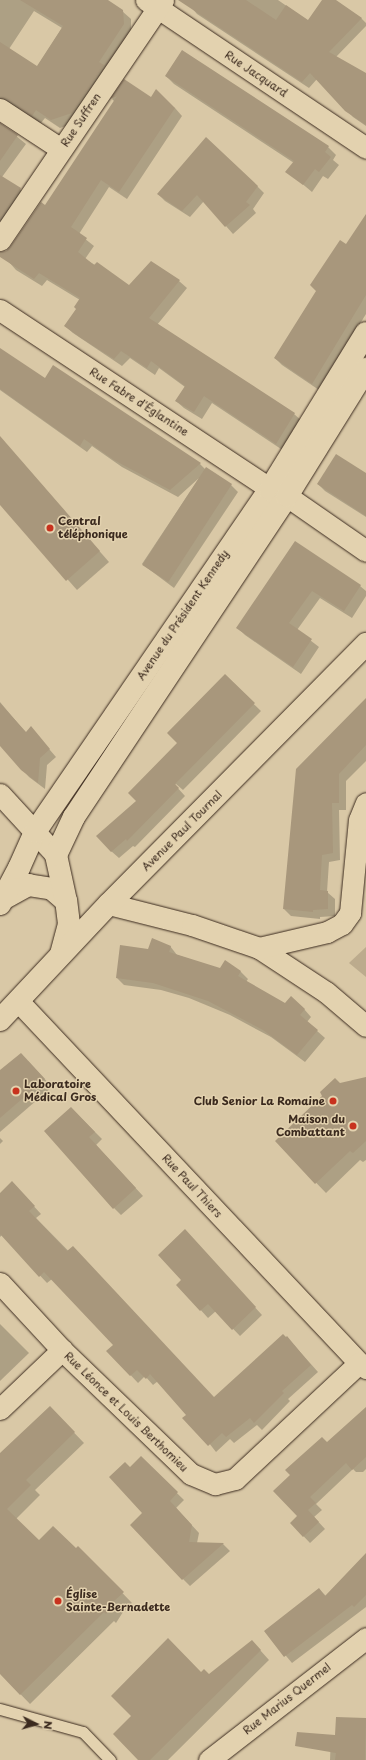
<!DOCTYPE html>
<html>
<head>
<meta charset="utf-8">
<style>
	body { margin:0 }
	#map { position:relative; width:366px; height:1760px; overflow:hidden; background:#d9c8a6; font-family:"Playpen Sans",sans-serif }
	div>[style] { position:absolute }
	.green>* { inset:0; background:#bcab8d }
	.shadow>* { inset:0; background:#0003 }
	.building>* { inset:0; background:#a8977c; transform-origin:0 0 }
	.roads { filter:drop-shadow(0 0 1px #3b2a1e) drop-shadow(0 0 1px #3b2a1e) }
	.lane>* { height:11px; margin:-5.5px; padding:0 5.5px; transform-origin:5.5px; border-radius:5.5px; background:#e3d2af }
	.street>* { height:21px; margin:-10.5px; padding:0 10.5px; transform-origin:10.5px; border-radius:10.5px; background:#e3d2af }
	.secondary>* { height:22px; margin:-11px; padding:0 11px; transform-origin:11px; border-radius:11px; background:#e3d2af }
	.dots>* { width:11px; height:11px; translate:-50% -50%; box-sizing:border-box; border:2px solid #e3d2af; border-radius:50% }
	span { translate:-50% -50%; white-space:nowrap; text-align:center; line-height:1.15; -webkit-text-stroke:3px #e3d2af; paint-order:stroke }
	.street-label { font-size:11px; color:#3b2a1e }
	.poi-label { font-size:11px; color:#3b2a1e; font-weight:700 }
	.left { translate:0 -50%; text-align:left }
	.right { translate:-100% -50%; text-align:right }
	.north { position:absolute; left:16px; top:1704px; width:40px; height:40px; -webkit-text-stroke:3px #e3d2af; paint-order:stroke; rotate:95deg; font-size:11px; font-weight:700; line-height:16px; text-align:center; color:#3b2a1e }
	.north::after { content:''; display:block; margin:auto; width:14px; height:18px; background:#3b2a1e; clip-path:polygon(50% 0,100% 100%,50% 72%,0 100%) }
</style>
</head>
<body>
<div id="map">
	<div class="green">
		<div style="clip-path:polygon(366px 947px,366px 977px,349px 963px)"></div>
	</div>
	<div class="shadow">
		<div style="clip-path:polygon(evenodd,0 0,106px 0,122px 11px,131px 19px,131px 32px,80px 121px,60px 128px,45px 118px,41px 123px,0 109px,0 0,34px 11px,62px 28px,37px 67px,9px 49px,34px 11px)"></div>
		<div style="clip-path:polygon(190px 0,278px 0,308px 21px,323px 0,335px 0,361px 18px,366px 23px,366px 26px,336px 57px,366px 74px,366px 126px,353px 117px,317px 79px,309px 88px,197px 14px,191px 7px)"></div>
		<div style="clip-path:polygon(182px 51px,328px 147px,336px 155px,333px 160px,339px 165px,328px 179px,323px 176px,312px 192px,287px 171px,294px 163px,174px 84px,166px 76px)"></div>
		<div style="clip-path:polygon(124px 80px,151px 98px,175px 108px,182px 116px,127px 199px,109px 187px,79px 234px,94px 246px,85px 259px,130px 286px,179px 281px,187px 288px,157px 325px,294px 414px,302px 421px,284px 451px,212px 403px,202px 419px,184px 408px,176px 401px,185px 387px,159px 368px,155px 375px,130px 358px,122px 366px,73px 333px,65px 326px,77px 309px,80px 300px,47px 280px,42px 286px,16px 270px,9px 262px,115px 102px,112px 99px)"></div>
		<div style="clip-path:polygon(0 123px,26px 144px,2px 177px,20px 189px,28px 197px,0 238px)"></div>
		<div style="clip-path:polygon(257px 186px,264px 193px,253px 209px,256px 213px,233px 234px,204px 201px,190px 217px,165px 201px,158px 194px)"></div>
		<div style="clip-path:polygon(366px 229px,366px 314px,319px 390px,282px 365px,275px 358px,347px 245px)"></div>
		<div style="clip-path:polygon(0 349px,45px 379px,54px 367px,200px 464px,206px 470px,231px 485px,238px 492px,174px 588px,142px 564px,199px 478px,178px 497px,122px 467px,92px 446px,87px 452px,0 390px)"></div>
		<div style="clip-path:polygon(6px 444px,109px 562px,77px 590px,0 503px,0 450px)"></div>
		<div style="clip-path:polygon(366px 474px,366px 517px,325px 491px,318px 484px)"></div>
		<div style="clip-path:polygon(295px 543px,360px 586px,366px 591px,366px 596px,352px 618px,320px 598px,297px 630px,319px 647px,301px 674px,245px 635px,238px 628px)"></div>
		<div style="clip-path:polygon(225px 676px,261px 711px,183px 790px,176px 784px,175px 785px,185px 796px,135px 847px,133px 846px,119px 858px,111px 851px,138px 801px)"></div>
		<div style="clip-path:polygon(366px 699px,366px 761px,346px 781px,346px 810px,339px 810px,340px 860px,329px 862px,327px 892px,335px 899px,335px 916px,320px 917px,320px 919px,291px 916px,284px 909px)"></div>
		<div style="clip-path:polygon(0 702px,26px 733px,31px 728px,56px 757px,47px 765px,45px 789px,29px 777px,0 745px)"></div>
		<div style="clip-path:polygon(170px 946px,177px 955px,220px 969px,226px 962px,241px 972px,248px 979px,246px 982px,285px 1004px,304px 1009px,311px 1017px,307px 1022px,325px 1038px,305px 1062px,271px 1037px,230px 1015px,189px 998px,161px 990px,124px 985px,117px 978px,149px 950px)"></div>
		<div style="clip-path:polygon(28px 1061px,52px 1087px,0 1132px,0 1072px)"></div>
		<div style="clip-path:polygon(366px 1081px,366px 1160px,363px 1162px,360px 1160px,326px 1193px,276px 1141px,339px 1084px)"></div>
		<div style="clip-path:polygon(71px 1108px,102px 1139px,96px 1145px,143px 1196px,121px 1215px,114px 1208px)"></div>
		<div style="clip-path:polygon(0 1138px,3px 1141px,0 1144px)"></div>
		<div style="clip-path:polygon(19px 1190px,41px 1214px,36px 1218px,214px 1399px,294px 1345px,318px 1372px,288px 1399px,290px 1401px,262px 1430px,257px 1425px,234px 1443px,230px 1439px,216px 1452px,187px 1415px,158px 1381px,153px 1385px,145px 1376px,138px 1383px,108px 1351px,114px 1345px,52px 1279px,47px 1283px,2px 1235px,0 1237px,0 1194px)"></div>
		<div style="clip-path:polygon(192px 1238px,262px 1315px,240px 1336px,216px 1311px,208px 1318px,178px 1285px,182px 1280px)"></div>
		<div style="clip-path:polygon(0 1324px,29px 1353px,0 1381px)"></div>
		<div style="clip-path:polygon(366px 1411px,366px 1469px,363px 1472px,356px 1472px,353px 1469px,316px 1504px,322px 1510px,314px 1517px,325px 1529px,310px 1543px,291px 1523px,298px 1516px,327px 1443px)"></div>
		<div style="clip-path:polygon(59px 1417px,84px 1443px,35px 1490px,40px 1495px,16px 1519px,39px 1542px,76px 1550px,78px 1547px,132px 1603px,123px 1612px,116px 1623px,114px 1621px,30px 1704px,0 1673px,0 1469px)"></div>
		<div style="clip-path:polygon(141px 1458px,184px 1500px,176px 1508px,199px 1533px,197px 1543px,223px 1544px,230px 1551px,190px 1586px,183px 1579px,144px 1513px,130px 1468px)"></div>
		<div style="clip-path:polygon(366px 1554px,366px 1607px,292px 1663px,265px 1631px,319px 1589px,326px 1596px)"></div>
		<div style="clip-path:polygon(260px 1650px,269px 1660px,168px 1760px,139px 1760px,201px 1673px,209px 1675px)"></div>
		<div style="clip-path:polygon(337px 1718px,366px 1719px,366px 1760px,330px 1760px,331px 1735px,336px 1736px)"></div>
	</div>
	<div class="building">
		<div style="clip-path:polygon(20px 0,108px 0,123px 10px,124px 24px,99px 62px,104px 65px,72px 113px,51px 120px,36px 110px,32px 116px,7px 99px,0 97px,0 42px,37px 66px,63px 26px)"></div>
		<div style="clip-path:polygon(178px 0,246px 0,276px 20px,286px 5px,308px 20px,322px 0,336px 0,362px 18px,329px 52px,366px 73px,366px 125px,345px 111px,310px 73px,302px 82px)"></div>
		<div style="clip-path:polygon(182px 50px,329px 146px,325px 152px,331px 157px,319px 172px,315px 169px,303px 185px,285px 172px,294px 161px,165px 76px)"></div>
		<div style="clip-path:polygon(124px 79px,151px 97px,156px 89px,175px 108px,119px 192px,101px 180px,71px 227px,87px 238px,78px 252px,94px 265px,97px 262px,129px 285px,151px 261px,180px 280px,149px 318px,295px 413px,276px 444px,204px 396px,194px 412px,175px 401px,185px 386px,151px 361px,147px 368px,121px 351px,114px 359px,81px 338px,64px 326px,76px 309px,74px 307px,80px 298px,39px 273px,34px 279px,0 257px,0 252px,6px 251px,10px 247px,41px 202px,45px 205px,117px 96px,110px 99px)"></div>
		<div style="clip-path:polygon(0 123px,18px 135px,0 161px)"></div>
		<div style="clip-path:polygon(206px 137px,258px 186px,246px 202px,250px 205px,225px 227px,197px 195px,182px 211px,157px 194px)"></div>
		<div style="clip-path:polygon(0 175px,21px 188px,0 219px)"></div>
		<div style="clip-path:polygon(366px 214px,366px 295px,312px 384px,274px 358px,316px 291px,310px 285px,340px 240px,346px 244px)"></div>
		<div style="clip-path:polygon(0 348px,45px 378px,53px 365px,201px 463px,170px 490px,114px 460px,84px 439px,80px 446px,0 389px)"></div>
		<div style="clip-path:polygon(0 436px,100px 551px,66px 581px,0 505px)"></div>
		<div style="clip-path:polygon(336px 454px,366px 473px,366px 516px,317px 484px)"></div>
		<div style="left:206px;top:467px;width:31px;height:117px;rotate:33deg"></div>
		<div style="clip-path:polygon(295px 541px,361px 585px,344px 611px,312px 591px,289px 623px,312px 639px,293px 667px,236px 628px)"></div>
		<div style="clip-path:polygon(225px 674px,255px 703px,175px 784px,179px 788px,127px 841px,126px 839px,111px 852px,96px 836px,136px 801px,128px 793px,177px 743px,167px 733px)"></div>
		<div style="clip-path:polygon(366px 698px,366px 745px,339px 774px,339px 803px,332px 803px,333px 853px,322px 855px,320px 890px,328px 891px,328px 909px,313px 910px,313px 912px,283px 909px,296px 769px)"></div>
		<div style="clip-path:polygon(0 703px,26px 732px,31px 726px,50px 749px,40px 758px,38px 783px,21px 770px,0 746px)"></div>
		<div style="clip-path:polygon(152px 938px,171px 946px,169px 952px,220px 968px,225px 960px,241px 971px,238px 976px,285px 1003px,291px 996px,305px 1009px,300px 1015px,318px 1030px,297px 1055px,263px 1030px,208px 1001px,153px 983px,116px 978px,120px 945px,148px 949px)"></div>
		<div style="clip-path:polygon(21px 1053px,45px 1079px,0 1118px,0 1070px)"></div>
		<div style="clip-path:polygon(366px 1077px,366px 1141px,353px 1153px,350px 1151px,315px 1184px,275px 1141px,322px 1096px,320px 1092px,335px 1078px,340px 1083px)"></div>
		<div style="clip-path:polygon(71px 1107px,95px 1132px,89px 1137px,136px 1188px,113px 1209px,44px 1131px)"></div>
		<div style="clip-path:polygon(12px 1181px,35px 1206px,29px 1211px,67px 1251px,73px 1246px,214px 1397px,283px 1334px,286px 1337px,287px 1336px,311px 1365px,282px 1391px,284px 1393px,254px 1423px,250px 1418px,226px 1437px,222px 1433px,208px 1446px,182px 1418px,186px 1415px,150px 1374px,146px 1379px,137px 1370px,130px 1376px,106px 1351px,113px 1345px,44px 1272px,39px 1277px,0 1234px,0 1193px)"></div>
		<div style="clip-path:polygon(185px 1229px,256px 1307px,232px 1330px,208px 1304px,200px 1311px,176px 1285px,181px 1280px,158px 1255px)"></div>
		<div style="clip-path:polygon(50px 1406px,75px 1432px,26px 1480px,31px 1485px,7px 1509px,39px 1540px,53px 1526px,76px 1548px,78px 1546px,124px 1592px,113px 1602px,106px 1614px,104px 1612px,20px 1695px,0 1674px,0 1453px)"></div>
		<div style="clip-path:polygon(366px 1407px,366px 1457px,352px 1470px,346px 1463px,310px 1497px,316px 1503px,308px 1510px,319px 1522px,303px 1537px,290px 1523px,297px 1516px,273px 1491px,290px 1475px,285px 1470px,322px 1437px,327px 1442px)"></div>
		<div style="clip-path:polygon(141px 1456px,178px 1492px,170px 1501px,192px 1525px,189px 1542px,224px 1543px,182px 1580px,130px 1525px,142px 1513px,109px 1477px,125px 1462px,130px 1467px)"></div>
		<div style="clip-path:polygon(366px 1553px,366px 1595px,354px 1607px,352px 1605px,284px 1657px,264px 1631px,319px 1588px,325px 1596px)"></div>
		<div style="clip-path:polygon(168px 1638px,201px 1672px,204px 1669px,209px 1674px,252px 1640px,261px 1650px,150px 1760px,138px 1760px,113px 1734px,131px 1716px,111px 1696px)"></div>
		<div style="clip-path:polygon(336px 1717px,366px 1718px,365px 1760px,335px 1760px,336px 1753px,295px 1746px,297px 1732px,335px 1735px)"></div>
	</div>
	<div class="roads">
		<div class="lane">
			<div style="left:0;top:1709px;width:86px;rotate:15.5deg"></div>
			<div style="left:83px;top:1732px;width:39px;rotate:46deg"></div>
		</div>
		<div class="street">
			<div style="left:146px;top:0;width:265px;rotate:33.9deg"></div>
			<div style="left:0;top:109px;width:73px;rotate:33.3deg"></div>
			<div style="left:0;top:240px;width:290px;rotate:-55.8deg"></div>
			<div style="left:0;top:310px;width:324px;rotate:33.5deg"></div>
			<div style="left:270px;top:489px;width:18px;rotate:22deg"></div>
			<div style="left:287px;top:496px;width:96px;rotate:34.8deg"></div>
			<div style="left:0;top:794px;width:83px;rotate:47.4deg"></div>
			<div style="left:109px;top:904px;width:86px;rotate:14.2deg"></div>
			<div style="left:192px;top:925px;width:71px;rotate:18.9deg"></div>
			<div style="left:259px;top:948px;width:80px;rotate:33.3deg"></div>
			<div style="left:326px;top:992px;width:52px;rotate:40.4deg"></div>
			<div style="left:259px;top:948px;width:70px;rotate:-13.2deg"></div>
			<div style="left:327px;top:932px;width:17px;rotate:-28deg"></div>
			<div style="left:342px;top:924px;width:14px;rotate:-54deg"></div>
			<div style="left:350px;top:913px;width:93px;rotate:-84.5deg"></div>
			<div style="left:359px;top:820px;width:18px;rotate:-68deg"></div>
			<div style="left:19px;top:1002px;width:496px;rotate:46.7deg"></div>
			<div style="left:359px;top:1363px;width:9px;rotate:36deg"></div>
			<div style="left:0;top:1283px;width:91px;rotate:47.2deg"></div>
			<div style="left:62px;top:1350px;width:179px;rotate:43.9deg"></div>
			<div style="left:191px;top:1474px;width:26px;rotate:23deg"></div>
			<div style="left:215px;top:1484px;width:21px;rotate:-14deg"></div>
			<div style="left:235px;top:1479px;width:170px;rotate:-43.1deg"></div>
			<div style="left:0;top:1409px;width:86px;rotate:-43.6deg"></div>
			<div style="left:209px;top:1760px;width:199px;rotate:-37.8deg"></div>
		</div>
		<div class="secondary">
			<div style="left:3px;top:899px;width:29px;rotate:-29deg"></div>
			<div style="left:28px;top:885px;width:24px;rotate:9deg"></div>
			<div style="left:52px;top:889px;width:18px;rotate:41deg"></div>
			<div style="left:0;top:904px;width:41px;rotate:-62.2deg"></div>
			<div style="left:19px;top:868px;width:39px;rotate:-66deg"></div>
			<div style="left:35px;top:832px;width:416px;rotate:-55.6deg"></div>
			<div style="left:270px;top:489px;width:183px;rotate:-58.4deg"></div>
			<div style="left:61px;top:954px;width:31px;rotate:-75deg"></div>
			<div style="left:69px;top:924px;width:23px;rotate:-97deg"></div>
			<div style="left:66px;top:901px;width:47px;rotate:-102.3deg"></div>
			<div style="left:56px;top:855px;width:42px;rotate:-64.7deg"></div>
			<div style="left:74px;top:817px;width:385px;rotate:-56.4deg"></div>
			<div style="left:287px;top:496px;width:150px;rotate:-58.1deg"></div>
			<div style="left:0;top:1020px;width:159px;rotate:-46.8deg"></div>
			<div style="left:109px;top:904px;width:366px;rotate:-45.3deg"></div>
		</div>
	</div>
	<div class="dots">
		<div style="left:50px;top:528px;background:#c8321e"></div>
		<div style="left:16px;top:1091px;background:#c8321e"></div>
		<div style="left:333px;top:1101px;background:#c8321e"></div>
		<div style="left:353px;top:1126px;background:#c8321e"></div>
		<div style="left:58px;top:1601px;background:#c8321e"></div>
	</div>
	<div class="street-label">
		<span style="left:256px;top:74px;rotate:34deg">Rue Jacquard</span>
		<span style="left:81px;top:120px;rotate:-56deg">Rue Suffren</span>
		<span style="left:139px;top:402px;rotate:33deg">Rue Fabre d'Églantine</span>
		<span style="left:183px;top:615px;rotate:-56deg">Avenue du Président Kennedy</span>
		<span style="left:182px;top:831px;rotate:-45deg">Avenue Paul Tournal</span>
		<span style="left:192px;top:1186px;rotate:47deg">Rue Paul Thiers</span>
		<span style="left:126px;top:1412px;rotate:44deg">Rue Léonce et Louis Berthomieu</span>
		<span style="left:287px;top:1699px;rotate:-38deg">Rue Marius Quermel</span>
	</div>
	<div class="poi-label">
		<span class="left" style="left:58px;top:528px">Central<br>téléphonique</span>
		<span class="left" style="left:24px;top:1091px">Laboratoire<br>Médical Gros</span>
		<span class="right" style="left:325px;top:1101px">Club Senior La Romaine</span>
		<span class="right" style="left:345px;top:1126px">Maison du<br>Combattant</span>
		<span class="left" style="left:66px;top:1601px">Église<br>Sainte-Bernadette</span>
	</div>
	<div class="north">N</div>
</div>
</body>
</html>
